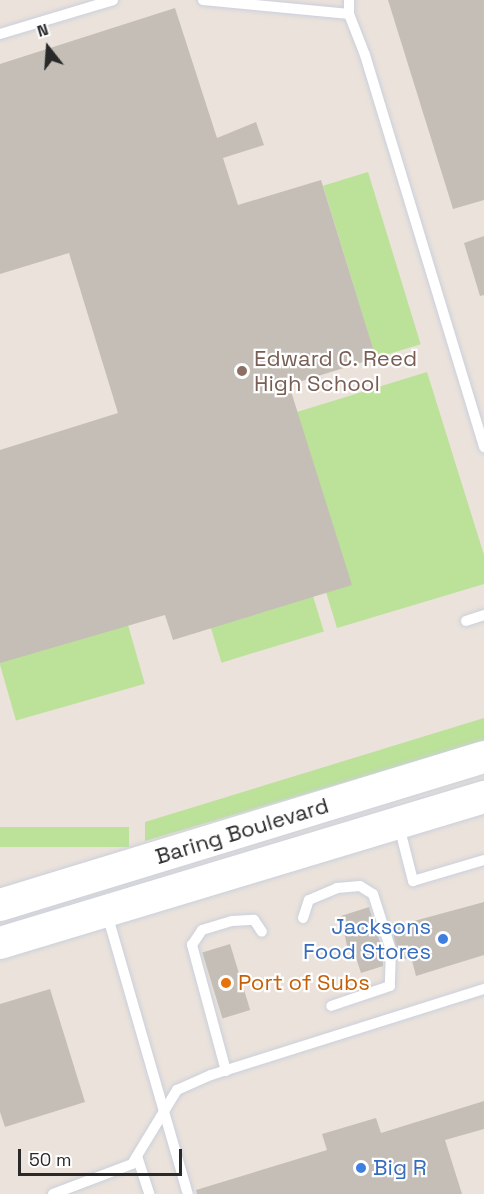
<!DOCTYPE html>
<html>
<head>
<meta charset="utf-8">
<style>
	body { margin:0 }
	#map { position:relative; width:484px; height:1194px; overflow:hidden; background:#ebe2db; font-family:"Space Grotesk",sans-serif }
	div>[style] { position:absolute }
	.green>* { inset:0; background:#bce199; transform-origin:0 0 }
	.building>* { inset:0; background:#c4beb7; transform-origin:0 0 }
	.roads { filter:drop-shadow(0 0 2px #cad0db) drop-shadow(0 0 2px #cad0db) }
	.lane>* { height:10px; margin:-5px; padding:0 5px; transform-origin:5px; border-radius:5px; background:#fff }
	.secondary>* { height:32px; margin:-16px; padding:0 16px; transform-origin:16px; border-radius:16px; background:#fff }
	.dots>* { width:16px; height:16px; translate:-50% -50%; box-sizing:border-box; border:3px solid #fff; border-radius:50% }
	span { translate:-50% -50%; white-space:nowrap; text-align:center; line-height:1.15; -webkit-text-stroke:4.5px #fff; paint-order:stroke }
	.education-label { font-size:22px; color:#785e54 }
	.left { translate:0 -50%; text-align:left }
	.street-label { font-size:22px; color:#292929 }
	.shop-label { font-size:22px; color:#366cbe }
	.right { translate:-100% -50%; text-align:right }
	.food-label { font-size:22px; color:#c56008 }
	.north { position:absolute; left:18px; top:18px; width:60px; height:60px; -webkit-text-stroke:4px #fff; paint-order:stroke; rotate:343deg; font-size:16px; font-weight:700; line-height:24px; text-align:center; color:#292929 }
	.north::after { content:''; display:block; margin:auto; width:21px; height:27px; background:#292929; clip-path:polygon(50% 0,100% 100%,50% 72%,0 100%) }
	.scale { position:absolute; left:18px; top:1149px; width:164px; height:27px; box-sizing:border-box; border:3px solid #292929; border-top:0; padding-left:8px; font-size:18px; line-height:21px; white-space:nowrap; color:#292929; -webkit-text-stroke:4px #fff; paint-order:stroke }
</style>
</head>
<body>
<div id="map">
	<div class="green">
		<div style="left:368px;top:172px;width:180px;height:47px;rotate:73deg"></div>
		<div style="clip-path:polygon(427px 372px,484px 555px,484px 584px,337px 628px,326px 592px,297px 412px)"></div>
		<div style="left:313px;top:596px;width:37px;height:107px;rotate:73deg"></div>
		<div style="left:128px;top:625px;width:61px;height:134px;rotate:74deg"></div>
		<div style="clip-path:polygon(484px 718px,484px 741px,145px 841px,145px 822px)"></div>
		<div style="left:129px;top:827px;width:20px;height:135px;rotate:90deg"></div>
	</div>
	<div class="building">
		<div style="clip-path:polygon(388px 0,484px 0,484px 200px,453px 209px)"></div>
		<div style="clip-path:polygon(175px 8px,217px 138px,256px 122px,264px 145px,223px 158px,238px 205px,321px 180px,376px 358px,289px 385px,352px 585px,173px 640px,165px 615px,0 663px,0 450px,118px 413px,69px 253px,0 274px,0 64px)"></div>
		<div style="clip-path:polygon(484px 236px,484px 295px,480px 296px,464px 243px)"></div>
		<div style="clip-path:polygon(484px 902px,484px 955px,416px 976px,411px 957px,398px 961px,392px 927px)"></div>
		<div style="clip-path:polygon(369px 907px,383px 951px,383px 966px,361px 973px,353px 949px,348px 951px,341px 916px)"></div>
		<div style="left:230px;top:944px;width:69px;height:29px;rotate:73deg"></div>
		<div style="clip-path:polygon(50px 989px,85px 1102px,5px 1127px,0 1112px,0 1004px)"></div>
		<div style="clip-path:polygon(484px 1101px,484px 1129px,445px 1140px,462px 1194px,197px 1194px,196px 1190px,327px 1150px,322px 1134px,376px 1118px,381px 1133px)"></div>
	</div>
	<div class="roads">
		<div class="lane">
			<div style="left:203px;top:0;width:147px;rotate:5.5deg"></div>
			<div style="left:349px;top:14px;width:44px;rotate:68.7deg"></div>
			<div style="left:365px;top:55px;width:410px;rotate:73.1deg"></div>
			<div style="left:349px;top:14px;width:14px;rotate:-90deg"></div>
			<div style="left:0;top:34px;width:118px;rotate:-16.7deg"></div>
			<div style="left:466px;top:621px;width:19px;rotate:-18deg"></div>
			<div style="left:399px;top:826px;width:57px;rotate:75.7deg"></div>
			<div style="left:413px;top:881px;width:74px;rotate:-16.5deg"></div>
			<div style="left:107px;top:914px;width:291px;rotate:73.9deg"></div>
			<div style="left:303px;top:918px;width:19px;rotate:-72deg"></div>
			<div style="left:309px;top:900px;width:30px;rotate:-23deg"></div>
			<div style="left:337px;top:888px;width:23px;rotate:-5deg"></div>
			<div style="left:360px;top:886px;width:15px;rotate:32deg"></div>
			<div style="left:373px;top:894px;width:59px;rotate:72.2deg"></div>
			<div style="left:391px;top:950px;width:36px;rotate:92deg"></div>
			<div style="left:390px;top:986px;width:62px;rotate:161.3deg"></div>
			<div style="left:226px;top:1071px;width:131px;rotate:-105.1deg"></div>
			<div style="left:192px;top:945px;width:18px;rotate:-56deg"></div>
			<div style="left:202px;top:930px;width:31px;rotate:-17deg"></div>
			<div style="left:232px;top:921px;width:22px;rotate:-3deg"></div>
			<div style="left:254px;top:920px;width:14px;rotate:56deg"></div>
			<div style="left:137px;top:1156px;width:40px;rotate:72deg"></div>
			<div style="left:53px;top:1194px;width:85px;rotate:-20.8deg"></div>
			<div style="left:132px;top:1164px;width:87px;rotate:-58.7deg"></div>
			<div style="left:177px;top:1090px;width:37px;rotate:-24deg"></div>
			<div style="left:211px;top:1075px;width:286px;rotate:-17.5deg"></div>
		</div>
		<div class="secondary">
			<div style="left:0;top:905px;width:506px;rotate:-17deg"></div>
			<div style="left:0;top:943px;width:506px;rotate:-16.79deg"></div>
		</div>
	</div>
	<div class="dots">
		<div style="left:242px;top:371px;background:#8d6e63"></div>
		<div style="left:443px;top:939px;background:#3f7fe0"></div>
		<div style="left:226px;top:983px;background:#e8710a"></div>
		<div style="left:361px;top:1168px;background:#3f7fe0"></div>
	</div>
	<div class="education-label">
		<span class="left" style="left:254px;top:371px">Edward C. Reed<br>High School</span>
	</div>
	<div class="street-label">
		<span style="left:242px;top:831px;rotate:-17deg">Baring Boulevard</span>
	</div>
	<div class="shop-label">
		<span class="right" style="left:431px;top:939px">Jacksons<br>Food Stores</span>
		<span class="left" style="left:373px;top:1168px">Big R</span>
	</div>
	<div class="food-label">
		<span class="left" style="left:238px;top:983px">Port of Subs</span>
	</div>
	<div class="north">N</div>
	<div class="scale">50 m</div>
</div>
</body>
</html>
